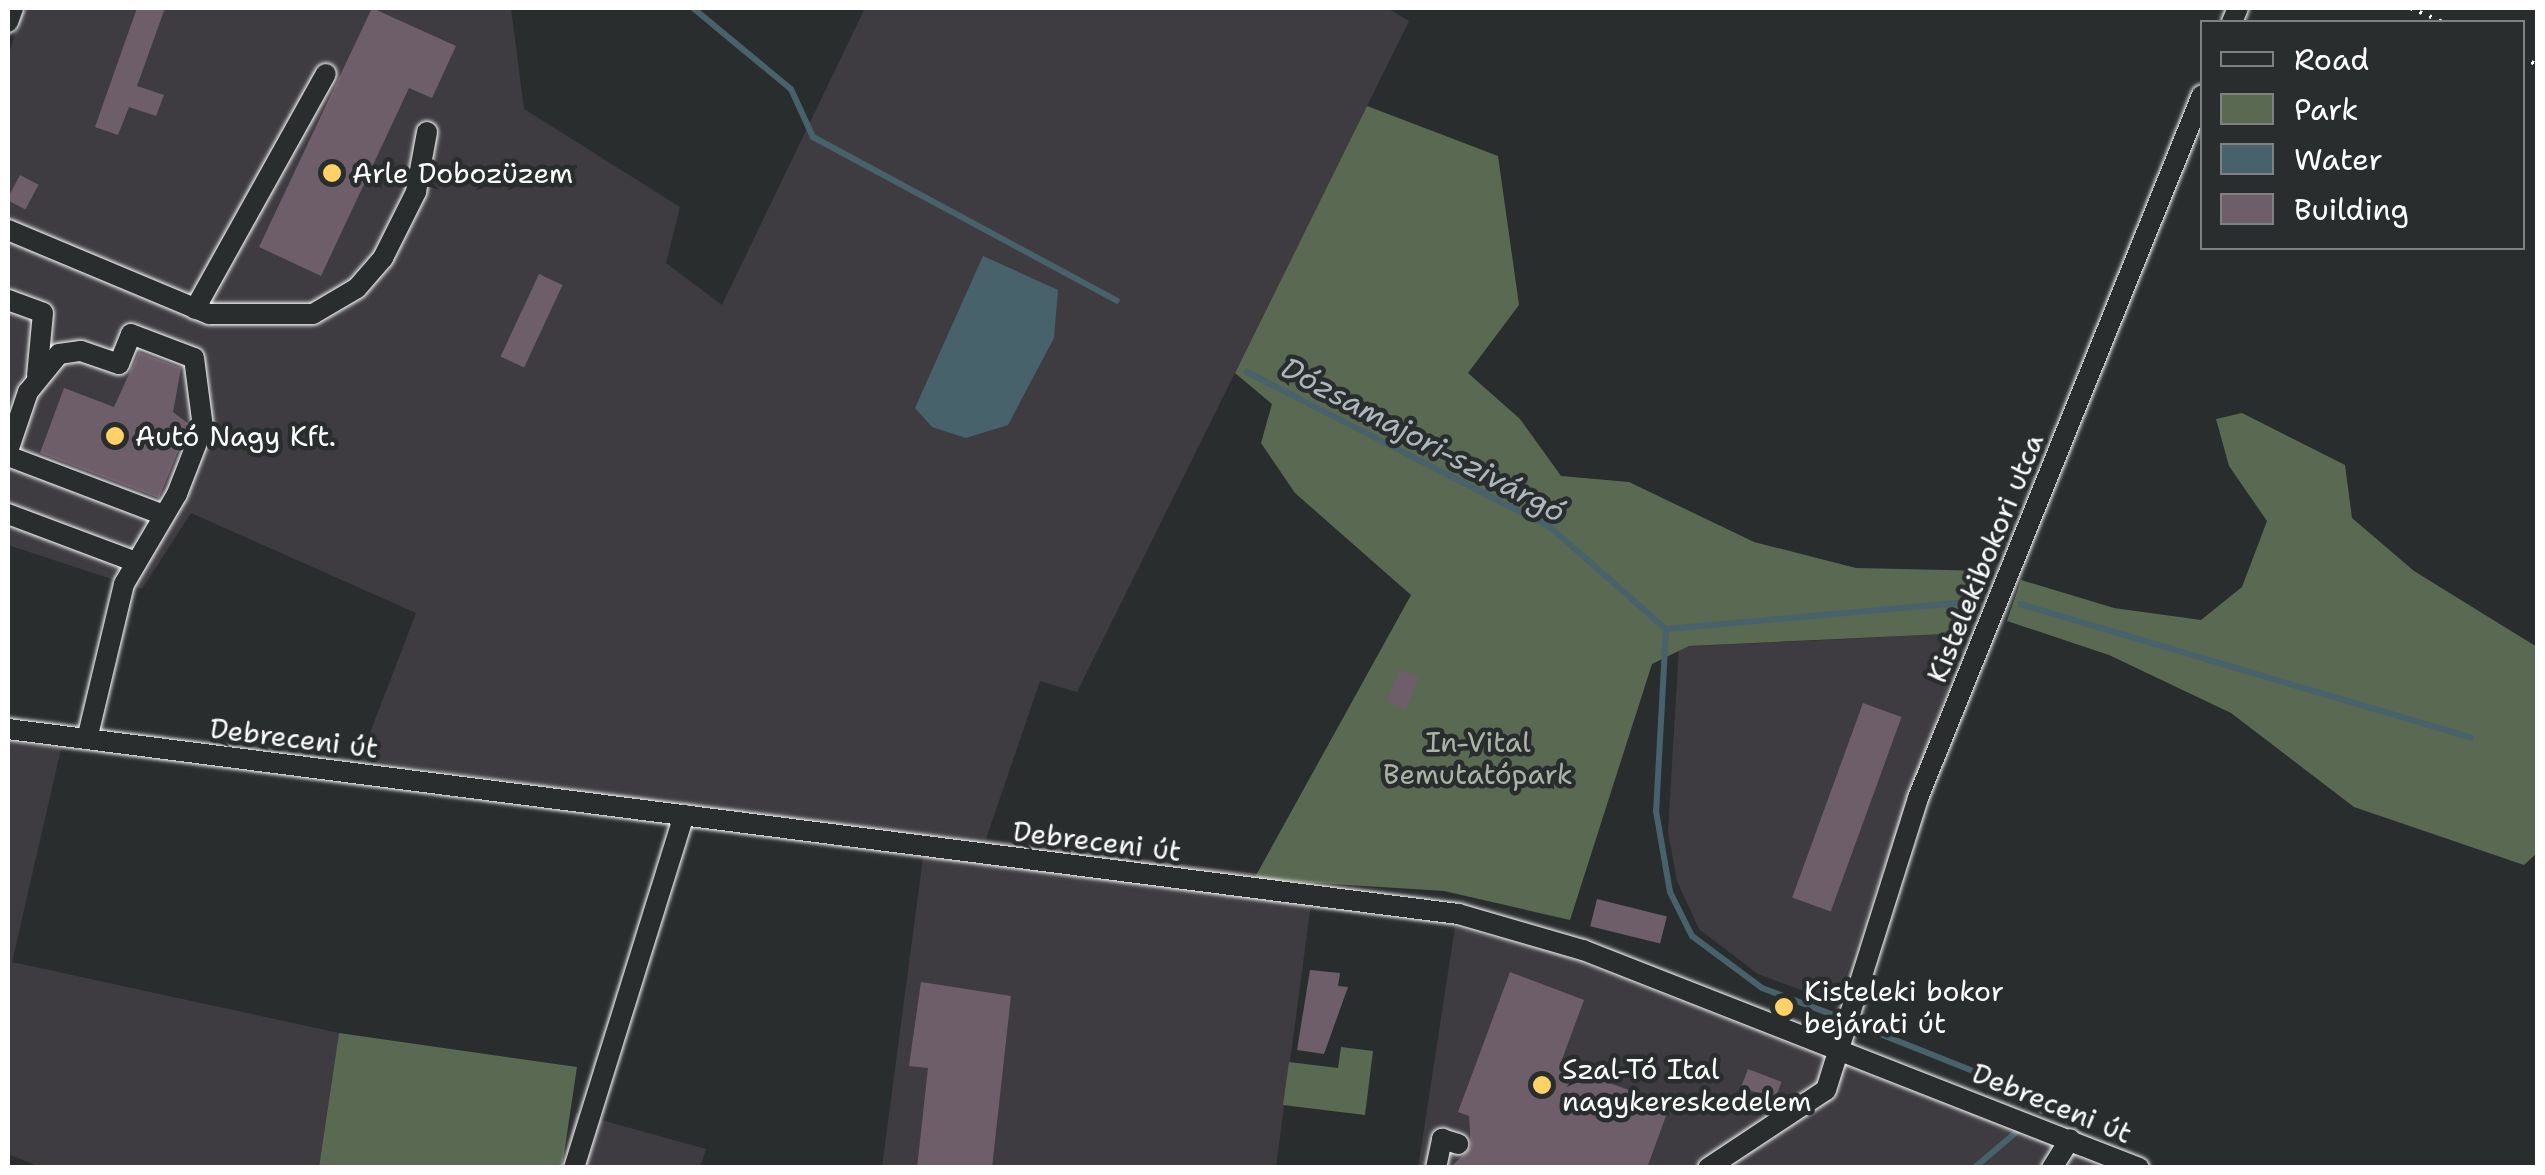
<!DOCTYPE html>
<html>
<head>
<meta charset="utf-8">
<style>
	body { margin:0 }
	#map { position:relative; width:2545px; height:1175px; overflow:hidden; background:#2a2d2e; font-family:"Shantell Sans",sans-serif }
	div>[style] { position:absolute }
	.built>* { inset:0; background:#3e3c40 }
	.green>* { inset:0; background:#596952 }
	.water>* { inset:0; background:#48626c }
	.stream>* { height:6px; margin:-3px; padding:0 3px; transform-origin:3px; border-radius:3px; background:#48626c }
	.building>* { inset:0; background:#6e5e6a; transform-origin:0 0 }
	.path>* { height:4px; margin-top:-2px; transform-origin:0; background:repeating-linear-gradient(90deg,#fff 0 2.5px,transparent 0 10.5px) }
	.roads { filter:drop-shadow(0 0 2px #fff) drop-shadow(0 0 2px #fff) }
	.minor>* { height:20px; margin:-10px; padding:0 10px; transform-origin:10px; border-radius:10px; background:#2a2d2e }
	.dots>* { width:28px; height:28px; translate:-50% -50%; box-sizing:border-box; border:5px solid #2a2d2e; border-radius:50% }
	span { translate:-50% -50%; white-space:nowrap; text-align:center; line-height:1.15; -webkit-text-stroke:9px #2a2d2e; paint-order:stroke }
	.poi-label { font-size:28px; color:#fff }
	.left { translate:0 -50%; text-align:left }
	.street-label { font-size:28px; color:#fff }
	.park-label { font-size:28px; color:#acb4a8 }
	.water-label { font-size:30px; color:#adb8bd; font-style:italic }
	.frame { position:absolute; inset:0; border:10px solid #fff; pointer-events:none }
	.legend { position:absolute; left:2200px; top:20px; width:325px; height:230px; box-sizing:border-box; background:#2a2d2e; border:2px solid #7f8182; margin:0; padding:12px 18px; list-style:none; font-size:30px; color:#fff }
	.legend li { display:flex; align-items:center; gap:20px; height:50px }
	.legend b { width:50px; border:2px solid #7f8182 }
</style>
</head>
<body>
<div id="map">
	<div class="built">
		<div style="clip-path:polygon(23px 8px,511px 8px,524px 109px,680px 207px,666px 263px,722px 305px,865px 8px,1387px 8px,1409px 21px,1077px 692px,1040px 681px,986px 839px,1314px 881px,1276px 1167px,882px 1167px,925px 843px,360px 759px,416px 613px,191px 513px,142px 589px,8px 545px,8px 57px)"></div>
		<div style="clip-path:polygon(1967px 633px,1836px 1003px,1758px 974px,1699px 929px,1677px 881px,1668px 832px,1679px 647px)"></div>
		<div style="clip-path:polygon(8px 741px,61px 749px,12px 962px,339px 1033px,319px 1167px,42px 1168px,8px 1154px)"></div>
		<div style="clip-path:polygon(1455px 927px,1564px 956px,2111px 1168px,1418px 1168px)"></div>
		<div style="clip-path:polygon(576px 1113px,706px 1149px,700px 1167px,562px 1168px)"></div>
	</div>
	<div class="green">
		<div style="clip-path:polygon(1367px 106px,1498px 156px,1519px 305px,1468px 373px,1520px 419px,1561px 476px,1629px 482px,1754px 542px,1856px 568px,1992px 571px,1967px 633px,1689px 646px,1652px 664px,1570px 920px,1444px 891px,1254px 879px,1411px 595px,1295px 493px,1261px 443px,1272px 404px,1235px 373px)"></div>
		<div style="clip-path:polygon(2242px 413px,2345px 465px,2352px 518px,2414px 571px,2537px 647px,2537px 853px,2524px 865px,2354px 807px,2231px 713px,2109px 655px,2007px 621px,2021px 580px,2114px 608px,2201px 620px,2242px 587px,2267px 521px,2229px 466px,2216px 419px)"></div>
		<div style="clip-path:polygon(339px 1033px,577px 1067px,562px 1167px,319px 1167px)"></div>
		<div style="clip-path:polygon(1341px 1047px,1373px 1051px,1365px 1115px,1283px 1105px,1289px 1062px,1338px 1068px)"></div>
	</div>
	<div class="water">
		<div style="clip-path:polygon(983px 256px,1058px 290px,1054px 338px,1008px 425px,966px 438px,932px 427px,915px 408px)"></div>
	</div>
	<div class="stream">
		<div style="left:693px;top:8px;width:127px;rotate:39.6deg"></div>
		<div style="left:791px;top:89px;width:53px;rotate:65.4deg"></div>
		<div style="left:813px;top:137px;width:345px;rotate:28.3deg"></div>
		<div style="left:1247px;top:372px;width:340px;rotate:27.1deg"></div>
		<div style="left:1550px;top:527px;width:154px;rotate:41.3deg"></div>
		<div style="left:1666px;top:629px;width:182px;rotate:93.1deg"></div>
		<div style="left:1656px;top:811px;width:82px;rotate:80.2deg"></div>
		<div style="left:1670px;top:892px;width:49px;rotate:63.4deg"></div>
		<div style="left:1692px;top:936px;width:87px;rotate:36.6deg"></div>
		<div style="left:1762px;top:988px;width:79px;rotate:20.7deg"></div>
		<div style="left:2020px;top:604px;width:470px;rotate:16.5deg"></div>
		<div style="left:1666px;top:629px;width:313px;rotate:-5.1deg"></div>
		<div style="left:1860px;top:1026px;width:206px;rotate:21.7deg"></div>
		<div style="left:2051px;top:1102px;width:13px;rotate:138deg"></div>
		<div style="left:1974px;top:1168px;width:60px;rotate:-40.3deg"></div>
	</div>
	<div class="building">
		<div style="clip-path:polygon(137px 8px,165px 8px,137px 86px,164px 95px,156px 116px,129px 107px,118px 135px,95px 127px)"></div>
		<div style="clip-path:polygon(372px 8px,456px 46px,432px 98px,409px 88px,321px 276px,259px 247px)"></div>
		<div style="left:20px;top:175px;width:21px;height:28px;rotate:28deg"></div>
		<div style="left:539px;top:274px;width:26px;height:91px;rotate:25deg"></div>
		<div style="clip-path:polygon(139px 352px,181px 368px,173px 412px,189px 424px,159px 498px,40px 453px,64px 388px,114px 407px)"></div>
		<div style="left:1400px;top:669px;width:21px;height:35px;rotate:23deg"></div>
		<div style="left:1863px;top:703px;width:41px;height:207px;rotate:20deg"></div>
		<div style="left:1597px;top:899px;width:72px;height:28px;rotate:14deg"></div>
		<div style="clip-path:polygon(1310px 970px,1340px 973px,1338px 986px,1348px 987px,1324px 1054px,1297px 1050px)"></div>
		<div style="clip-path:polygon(1510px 972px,1584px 1000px,1560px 1065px,1670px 1105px,1647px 1168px,1450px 1168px,1471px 1147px,1469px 1116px,1458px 1112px)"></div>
		<div style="clip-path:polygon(921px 982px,1011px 996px,992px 1168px,917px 1168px,928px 1068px,909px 1066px)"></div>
		<div style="left:1748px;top:1069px;width:36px;height:19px;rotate:21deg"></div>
	</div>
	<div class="path">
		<div style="left:2410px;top:8px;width:36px;rotate:23deg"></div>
		<div style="left:2522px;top:58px;width:17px;rotate:24deg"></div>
	</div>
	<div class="roads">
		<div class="minor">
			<div style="left:8px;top:22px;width:15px;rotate:-70deg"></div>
			<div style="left:2232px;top:22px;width:15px;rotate:-67deg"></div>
			<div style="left:8px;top:230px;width:218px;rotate:22.7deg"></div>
			<div style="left:209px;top:314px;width:104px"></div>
			<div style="left:313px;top:314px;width:51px;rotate:-30.6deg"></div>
			<div style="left:357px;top:288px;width:40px;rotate:-49deg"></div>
			<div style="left:383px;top:258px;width:74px;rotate:-63.4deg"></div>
			<div style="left:416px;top:192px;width:61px;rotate:-79.6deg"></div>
			<div style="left:8px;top:300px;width:37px;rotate:20deg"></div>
			<div style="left:43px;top:313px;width:63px;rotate:95.4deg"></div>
			<div style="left:195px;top:309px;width:269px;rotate:-60.9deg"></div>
			<div style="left:8px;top:451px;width:62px;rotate:-71.3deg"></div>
			<div style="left:28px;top:392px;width:49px;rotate:-50.8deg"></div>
			<div style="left:59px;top:354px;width:22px;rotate:-8deg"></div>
			<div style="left:81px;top:351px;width:40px;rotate:18.9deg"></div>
			<div style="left:119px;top:364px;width:32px;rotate:-68deg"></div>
			<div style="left:131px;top:334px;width:67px;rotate:20.9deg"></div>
			<div style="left:194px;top:358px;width:70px;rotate:82.6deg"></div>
			<div style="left:203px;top:427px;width:72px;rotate:111.2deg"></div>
			<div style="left:177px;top:494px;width:104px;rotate:120.5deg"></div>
			<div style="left:124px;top:584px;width:159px;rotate:103.4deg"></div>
			<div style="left:8px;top:456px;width:166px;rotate:20.8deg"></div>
			<div style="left:8px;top:514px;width:137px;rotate:20.6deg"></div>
			<div style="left:8px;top:729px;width:1462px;rotate:7.27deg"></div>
			<div style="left:1458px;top:914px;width:130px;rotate:16.1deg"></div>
			<div style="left:1583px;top:950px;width:597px;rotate:21.41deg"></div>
			<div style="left:574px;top:1168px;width:370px;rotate:-72.7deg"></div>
			<div style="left:1436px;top:1168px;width:30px;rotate:-78deg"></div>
			<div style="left:1442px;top:1139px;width:17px;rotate:17deg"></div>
			<div style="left:1708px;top:1168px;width:141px;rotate:-33.5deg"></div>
			<div style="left:1826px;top:1090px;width:306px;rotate:-72.5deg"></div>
			<div style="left:1918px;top:798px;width:758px;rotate:-68deg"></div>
			<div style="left:2052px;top:1168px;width:34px;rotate:-58deg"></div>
		</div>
	</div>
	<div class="dots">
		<div style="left:332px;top:173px;background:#ffd166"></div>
		<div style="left:115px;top:436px;background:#ffd166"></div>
		<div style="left:1784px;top:1007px;background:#ffd166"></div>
		<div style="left:1542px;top:1085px;background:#ffd166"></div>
	</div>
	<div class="poi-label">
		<span class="left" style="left:352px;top:173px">Arle Dobozüzem</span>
		<span class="left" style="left:135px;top:436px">Autó Nagy Kft.</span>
		<span class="left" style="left:1804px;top:1007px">Kisteleki bokor<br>bejárati út</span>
		<span class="left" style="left:1562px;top:1085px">Szal-Tó Ital<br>nagykereskedelem</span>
	</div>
	<div class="street-label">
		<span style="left:1985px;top:558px;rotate:-68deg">Kistelekibokori utca</span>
		<span style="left:294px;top:738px;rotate:7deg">Debreceni út</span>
		<span style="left:1097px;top:841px;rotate:7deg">Debreceni út</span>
		<span style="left:2052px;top:1103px;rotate:22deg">Debreceni út</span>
	</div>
	<div class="park-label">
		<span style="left:1478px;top:758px">In-Vital<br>Bemutatópark</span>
	</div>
	<div class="water-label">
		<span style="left:1423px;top:440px;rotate:28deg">Dózsamajori-szivárgó</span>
	</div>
	<div class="frame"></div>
	<ul class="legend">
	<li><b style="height:12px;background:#2a2d2e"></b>Road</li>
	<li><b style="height:28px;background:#596952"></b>Park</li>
	<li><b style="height:28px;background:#48626c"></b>Water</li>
	<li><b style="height:28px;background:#6e5e6a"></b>Building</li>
	</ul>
</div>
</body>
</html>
